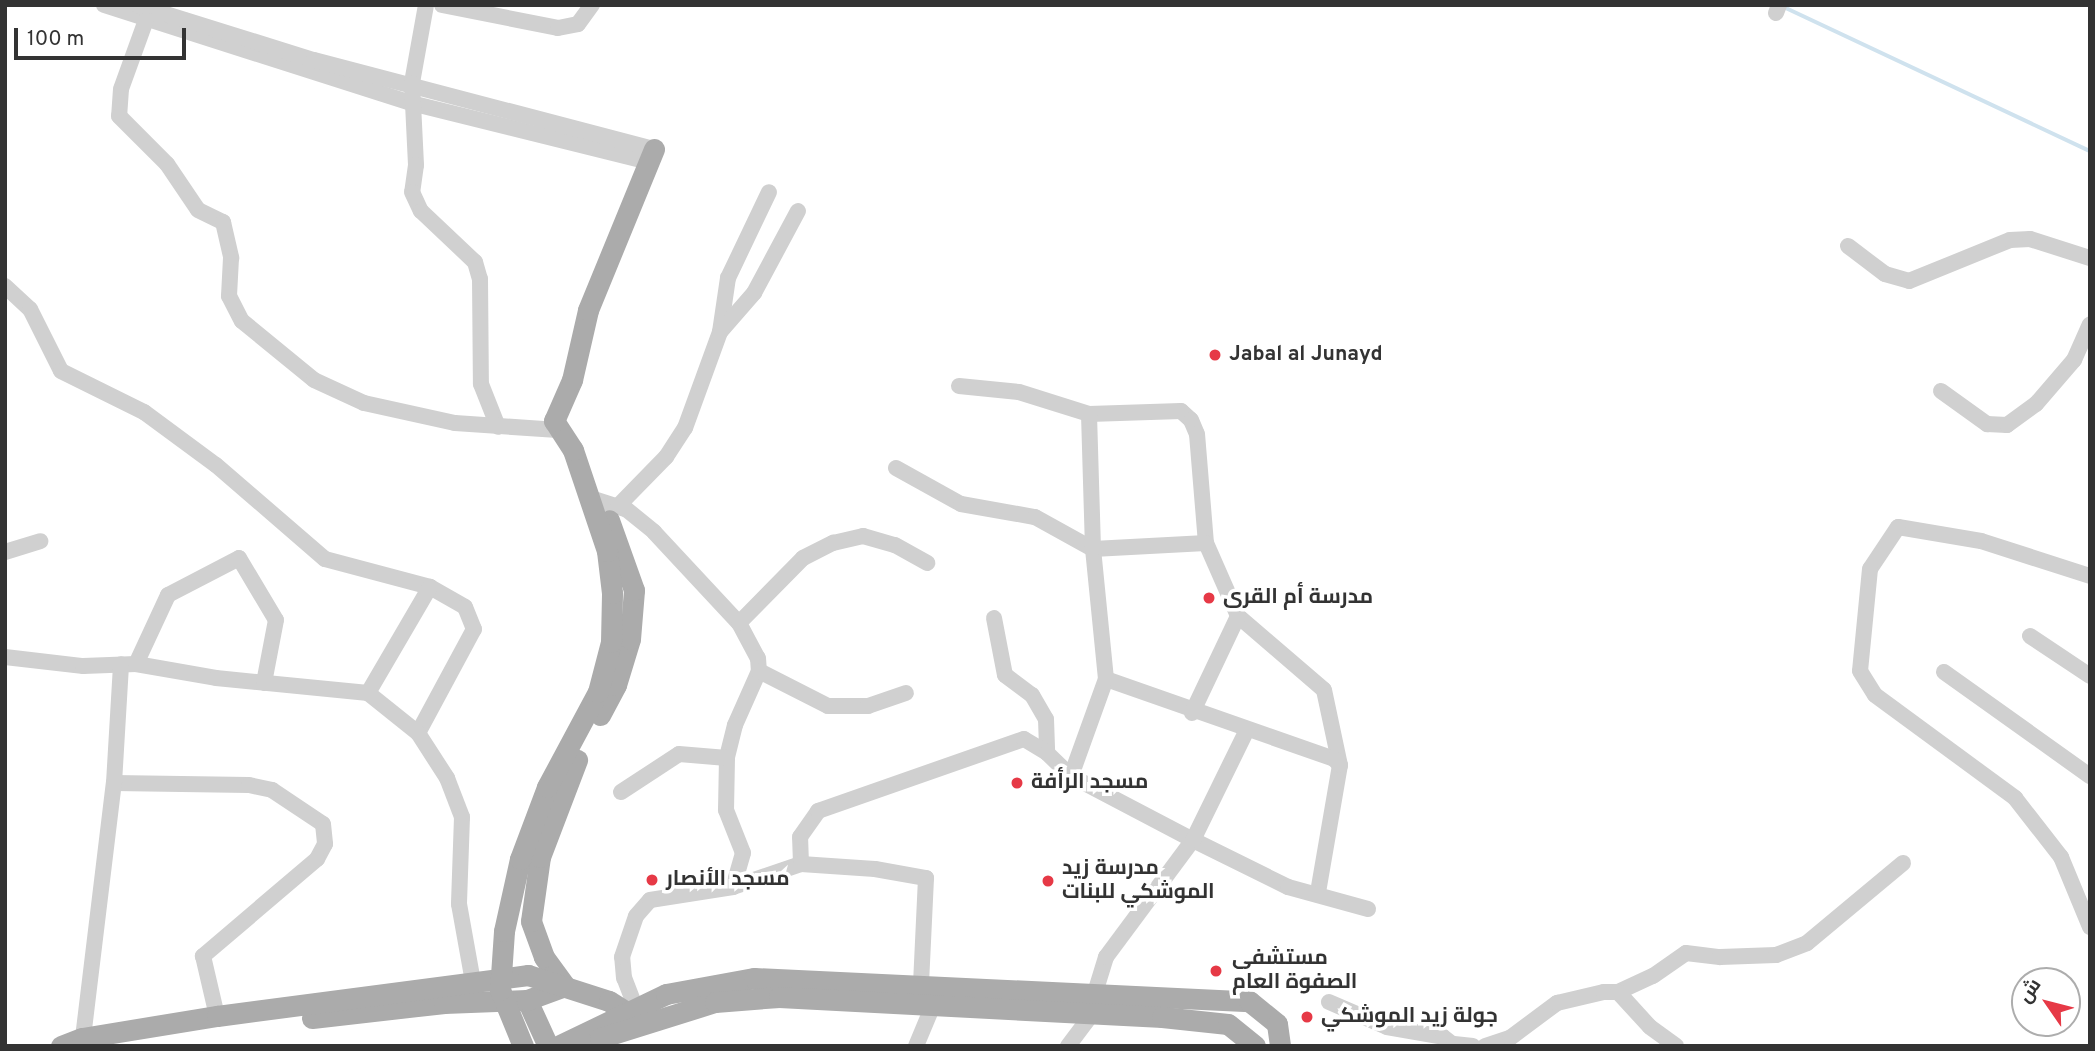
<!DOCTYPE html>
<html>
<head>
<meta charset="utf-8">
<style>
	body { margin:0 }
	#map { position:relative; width:2095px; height:1051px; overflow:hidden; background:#fff; font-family:Overpass,Cairo,sans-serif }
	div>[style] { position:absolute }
	.stream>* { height:3.5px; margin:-1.75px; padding:0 1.75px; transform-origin:1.75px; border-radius:1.75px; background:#cfe2ee }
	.minor>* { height:16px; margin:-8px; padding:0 8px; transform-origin:8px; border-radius:8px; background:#d0d0d0 }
	.major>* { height:21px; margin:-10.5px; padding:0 10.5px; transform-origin:10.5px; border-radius:10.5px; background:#ababab }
	.dots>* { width:19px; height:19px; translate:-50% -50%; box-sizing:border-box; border:4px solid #fff; border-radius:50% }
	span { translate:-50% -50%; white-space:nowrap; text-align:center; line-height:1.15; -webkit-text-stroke:7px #fff; paint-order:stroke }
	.poi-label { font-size:21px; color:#333; font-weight:700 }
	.left { translate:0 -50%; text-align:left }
	.frame { position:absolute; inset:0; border:7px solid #333; pointer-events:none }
	.north { position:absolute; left:2011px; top:967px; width:70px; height:70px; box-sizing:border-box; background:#fff; border:2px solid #adadad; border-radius:50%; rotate:305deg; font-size:19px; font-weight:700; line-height:28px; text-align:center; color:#333 }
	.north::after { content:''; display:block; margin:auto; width:24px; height:32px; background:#e63946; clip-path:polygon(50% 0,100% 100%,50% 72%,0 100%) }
	.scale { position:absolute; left:14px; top:28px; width:172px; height:32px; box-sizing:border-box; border:4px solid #333; border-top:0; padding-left:9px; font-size:21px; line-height:24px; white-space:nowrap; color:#333; -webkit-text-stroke:5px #fff; paint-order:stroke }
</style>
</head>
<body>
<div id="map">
	<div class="stream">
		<div style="left:1784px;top:7px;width:338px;rotate:25.2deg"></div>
	</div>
	<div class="minor">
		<div style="left:104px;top:5px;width:326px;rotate:17.7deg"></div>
		<div style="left:415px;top:104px;width:241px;rotate:13.9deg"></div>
		<div style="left:137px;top:5px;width:185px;rotate:17.3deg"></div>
		<div style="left:314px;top:60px;width:351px;rotate:14.7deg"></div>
		<div style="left:426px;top:5px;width:79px;rotate:100.2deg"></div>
		<div style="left:412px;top:83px;width:82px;rotate:87.2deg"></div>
		<div style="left:416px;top:165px;width:27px;rotate:98deg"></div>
		<div style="left:412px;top:192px;width:21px;rotate:65deg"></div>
		<div style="left:421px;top:211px;width:74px;rotate:43.4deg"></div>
		<div style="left:475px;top:262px;width:18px;rotate:74deg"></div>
		<div style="left:480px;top:279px;width:105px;rotate:89.5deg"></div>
		<div style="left:481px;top:384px;width:46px;rotate:68.4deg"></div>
		<div style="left:442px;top:5px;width:118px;rotate:11.2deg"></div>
		<div style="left:558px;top:28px;width:20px;rotate:-11deg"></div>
		<div style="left:578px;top:24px;width:24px;rotate:-54deg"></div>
		<div style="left:1776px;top:13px;width:9px;rotate:-69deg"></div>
		<div style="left:146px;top:20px;width:73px;rotate:109.9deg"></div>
		<div style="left:121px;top:89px;width:27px;rotate:94deg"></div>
		<div style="left:119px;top:116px;width:68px;rotate:45deg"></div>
		<div style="left:167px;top:164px;width:55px;rotate:56deg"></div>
		<div style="left:198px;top:210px;width:28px;rotate:26deg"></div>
		<div style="left:223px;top:222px;width:37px;rotate:77deg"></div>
		<div style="left:231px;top:258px;width:38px;rotate:93deg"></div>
		<div style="left:229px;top:296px;width:28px;rotate:63deg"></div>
		<div style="left:242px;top:321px;width:93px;rotate:39.3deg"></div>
		<div style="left:314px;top:380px;width:55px;rotate:24.7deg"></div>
		<div style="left:364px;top:403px;width:93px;rotate:12.4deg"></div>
		<div style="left:455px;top:423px;width:103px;rotate:3.9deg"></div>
		<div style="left:1848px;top:246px;width:46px;rotate:37.1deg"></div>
		<div style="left:1885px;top:274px;width:25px;rotate:16deg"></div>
		<div style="left:1909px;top:281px;width:109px;rotate:-22.1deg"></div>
		<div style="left:2010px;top:240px;width:20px;rotate:-3deg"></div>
		<div style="left:2030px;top:239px;width:63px;rotate:17.6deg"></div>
		<div style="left:5px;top:286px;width:34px;rotate:43deg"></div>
		<div style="left:30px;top:309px;width:69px;rotate:63.4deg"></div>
		<div style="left:61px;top:371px;width:93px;rotate:26.3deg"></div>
		<div style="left:144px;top:412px;width:89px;rotate:36.4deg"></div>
		<div style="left:216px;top:465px;width:144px;rotate:40.8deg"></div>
		<div style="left:325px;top:559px;width:109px;rotate:14.9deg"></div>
		<div style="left:430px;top:587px;width:40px;rotate:29.7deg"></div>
		<div style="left:465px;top:607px;width:24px;rotate:68deg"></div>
		<div style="left:474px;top:629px;width:118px;rotate:118.3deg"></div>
		<div style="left:720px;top:332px;width:55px;rotate:-81.6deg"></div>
		<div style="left:728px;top:278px;width:95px;rotate:-64.5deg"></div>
		<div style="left:959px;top:386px;width:60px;rotate:5.7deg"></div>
		<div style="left:1019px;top:392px;width:73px;rotate:17.4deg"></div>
		<div style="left:1089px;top:414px;width:92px;rotate:-1.9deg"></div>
		<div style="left:1181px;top:411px;width:13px;rotate:42deg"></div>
		<div style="left:1191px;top:420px;width:15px;rotate:67deg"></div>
		<div style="left:1197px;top:434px;width:109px;rotate:85.3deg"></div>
		<div style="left:1206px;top:543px;width:80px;rotate:66.3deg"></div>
		<div style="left:1238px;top:616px;width:113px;rotate:40.7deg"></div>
		<div style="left:1324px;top:690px;width:77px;rotate:78deg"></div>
		<div style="left:1340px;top:765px;width:130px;rotate:99.8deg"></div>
		<div style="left:1941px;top:391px;width:57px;rotate:35.7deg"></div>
		<div style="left:1987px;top:424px;width:20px;rotate:3deg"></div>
		<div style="left:2007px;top:425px;width:36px;rotate:-36deg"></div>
		<div style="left:2036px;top:404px;width:58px;rotate:-49.2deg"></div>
		<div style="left:2074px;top:360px;width:39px;rotate:-66deg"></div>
		<div style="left:896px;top:468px;width:74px;rotate:29deg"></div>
		<div style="left:961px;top:504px;width:75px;rotate:10deg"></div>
		<div style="left:1035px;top:517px;width:66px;rotate:28.9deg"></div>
		<div style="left:1093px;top:549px;width:113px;rotate:-3deg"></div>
		<div style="left:588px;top:497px;width:40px;rotate:18deg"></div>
		<div style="left:626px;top:509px;width:36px;rotate:39deg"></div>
		<div style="left:654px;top:532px;width:125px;rotate:47deg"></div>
		<div style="left:739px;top:623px;width:40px;rotate:62deg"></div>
		<div style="left:758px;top:658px;width:13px;rotate:86deg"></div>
		<div style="left:759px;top:671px;width:59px;rotate:114deg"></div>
		<div style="left:735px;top:725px;width:34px;rotate:104deg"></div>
		<div style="left:727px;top:758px;width:52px;rotate:91.1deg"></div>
		<div style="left:726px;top:810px;width:46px;rotate:68.4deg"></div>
		<div style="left:743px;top:853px;width:35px;rotate:106deg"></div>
		<div style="left:618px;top:506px;width:69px;rotate:-45.6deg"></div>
		<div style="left:666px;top:457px;width:35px;rotate:-57deg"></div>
		<div style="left:685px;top:428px;width:102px;rotate:-70deg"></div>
		<div style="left:720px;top:332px;width:52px;rotate:-48.9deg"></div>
		<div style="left:754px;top:293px;width:93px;rotate:-61.8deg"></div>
		<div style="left:5px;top:552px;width:37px;rotate:-17deg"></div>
		<div style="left:2090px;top:576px;width:114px;rotate:-162.2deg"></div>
		<div style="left:1981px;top:541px;width:84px;rotate:-170.4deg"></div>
		<div style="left:1898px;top:527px;width:50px;rotate:123.7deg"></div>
		<div style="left:1870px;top:569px;width:102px;rotate:95.6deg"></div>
		<div style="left:1860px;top:671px;width:28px;rotate:58deg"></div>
		<div style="left:1875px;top:695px;width:174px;rotate:36.3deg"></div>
		<div style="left:2015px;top:798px;width:75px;rotate:52.1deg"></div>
		<div style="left:2061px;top:857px;width:76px;rotate:67.5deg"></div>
		<div style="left:994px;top:618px;width:58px;rotate:79.1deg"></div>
		<div style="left:1005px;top:675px;width:34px;rotate:37deg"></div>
		<div style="left:1032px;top:695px;width:28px;rotate:60deg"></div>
		<div style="left:1046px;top:719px;width:34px;rotate:88deg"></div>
		<div style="left:739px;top:623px;width:91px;rotate:-45.4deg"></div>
		<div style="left:803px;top:558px;width:34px;rotate:-27deg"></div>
		<div style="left:833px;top:543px;width:31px;rotate:-13deg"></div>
		<div style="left:863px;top:536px;width:33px;rotate:16deg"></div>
		<div style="left:895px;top:545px;width:37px;rotate:29deg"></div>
		<div style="left:2030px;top:636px;width:72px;rotate:33.7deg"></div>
		<div style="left:5px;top:657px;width:79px;rotate:6.6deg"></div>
		<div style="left:83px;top:666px;width:53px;rotate:-2.2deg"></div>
		<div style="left:136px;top:664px;width:81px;rotate:9.9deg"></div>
		<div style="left:216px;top:678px;width:153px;rotate:5.6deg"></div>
		<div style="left:368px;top:693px;width:64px;rotate:38.7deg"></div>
		<div style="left:418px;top:733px;width:54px;rotate:57.2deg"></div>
		<div style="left:447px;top:778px;width:42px;rotate:69deg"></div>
		<div style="left:462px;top:817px;width:87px;rotate:92deg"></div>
		<div style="left:459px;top:904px;width:79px;rotate:79.8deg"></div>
		<div style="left:136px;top:664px;width:76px;rotate:-65.1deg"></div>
		<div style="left:168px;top:595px;width:80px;rotate:-27.5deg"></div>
		<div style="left:239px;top:558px;width:72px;rotate:59.2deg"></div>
		<div style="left:276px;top:620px;width:64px;rotate:100.8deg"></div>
		<div style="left:759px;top:671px;width:77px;rotate:26.9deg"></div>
		<div style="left:828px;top:706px;width:40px"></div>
		<div style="left:868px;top:706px;width:40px;rotate:-18.9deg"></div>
		<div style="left:1944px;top:672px;width:179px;rotate:35.5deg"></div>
		<div style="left:1106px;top:679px;width:242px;rotate:19.3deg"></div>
		<div style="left:1334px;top:759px;width:8px;rotate:45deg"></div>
		<div style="left:368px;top:693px;width:123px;rotate:-59.7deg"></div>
		<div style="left:1192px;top:713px;width:107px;rotate:-64.6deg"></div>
		<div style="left:1071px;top:776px;width:103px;rotate:-70.2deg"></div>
		<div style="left:1106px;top:679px;width:131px;rotate:-95.7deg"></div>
		<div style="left:1093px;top:549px;width:135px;rotate:-91.7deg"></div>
		<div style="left:114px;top:783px;width:135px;rotate:0.8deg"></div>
		<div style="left:249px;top:785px;width:24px;rotate:12deg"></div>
		<div style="left:272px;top:790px;width:61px;rotate:33.7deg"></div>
		<div style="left:323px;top:824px;width:20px;rotate:84deg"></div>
		<div style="left:325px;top:844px;width:17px;rotate:118deg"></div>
		<div style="left:317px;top:859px;width:150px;rotate:139.6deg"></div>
		<div style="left:203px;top:956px;width:62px;rotate:76.9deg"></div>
		<div style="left:621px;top:792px;width:69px;rotate:-33.2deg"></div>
		<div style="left:679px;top:754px;width:48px;rotate:4.8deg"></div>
		<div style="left:801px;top:864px;width:27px;rotate:-92deg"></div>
		<div style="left:800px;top:837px;width:32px;rotate:-55deg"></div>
		<div style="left:818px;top:811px;width:218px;rotate:-19.3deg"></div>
		<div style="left:1024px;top:739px;width:27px;rotate:31deg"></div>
		<div style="left:1047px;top:753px;width:33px;rotate:44deg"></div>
		<div style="left:1071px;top:776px;width:138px;rotate:27.7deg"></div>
		<div style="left:1193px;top:840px;width:106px;rotate:26.3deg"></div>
		<div style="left:1288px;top:887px;width:83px;rotate:15.4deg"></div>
		<div style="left:1618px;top:992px;width:38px;rotate:-25deg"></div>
		<div style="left:1653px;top:976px;width:40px;rotate:-34.9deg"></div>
		<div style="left:1686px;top:953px;width:34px;rotate:7deg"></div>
		<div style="left:1720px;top:957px;width:56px;rotate:-2deg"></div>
		<div style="left:1776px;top:955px;width:33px;rotate:-21deg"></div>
		<div style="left:1807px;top:943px;width:125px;rotate:-39.8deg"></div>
		<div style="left:1094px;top:996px;width:41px;rotate:-72.9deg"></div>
		<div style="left:1106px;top:957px;width:146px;rotate:-53.4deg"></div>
		<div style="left:1193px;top:840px;width:120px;rotate:-63.9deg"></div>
		<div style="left:1329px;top:1002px;width:63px;rotate:23.3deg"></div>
		<div style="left:1387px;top:1027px;width:57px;rotate:10.1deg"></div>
		<div style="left:1443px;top:1037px;width:15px;rotate:37deg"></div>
		<div style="left:635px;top:1006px;width:30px;rotate:-111deg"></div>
		<div style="left:624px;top:978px;width:21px;rotate:-95deg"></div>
		<div style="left:622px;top:957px;width:43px;rotate:-71.1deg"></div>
		<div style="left:636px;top:916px;width:21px;rotate:-49deg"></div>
		<div style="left:650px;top:900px;width:84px;rotate:-8.9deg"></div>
		<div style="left:733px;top:887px;width:72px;rotate:-18.7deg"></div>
		<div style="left:801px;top:864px;width:74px;rotate:3.9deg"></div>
		<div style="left:875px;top:869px;width:52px;rotate:10deg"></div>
		<div style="left:926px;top:878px;width:108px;rotate:92.7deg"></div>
		<div style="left:1454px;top:1044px;width:19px;rotate:6deg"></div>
		<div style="left:82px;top:1046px;width:265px;rotate:-83.1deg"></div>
		<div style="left:114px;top:783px;width:119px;rotate:-86.6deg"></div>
		<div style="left:916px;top:1046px;width:47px;rotate:-67.3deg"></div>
		<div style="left:1068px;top:1046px;width:40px;rotate:-53deg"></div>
		<div style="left:1485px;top:1046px;width:26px;rotate:-18deg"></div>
		<div style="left:1510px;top:1038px;width:59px;rotate:-36.7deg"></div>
		<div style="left:1557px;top:1003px;width:48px;rotate:-13.2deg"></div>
		<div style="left:1604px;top:992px;width:14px"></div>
		<div style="left:1618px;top:992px;width:47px;rotate:47.6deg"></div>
		<div style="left:1650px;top:1027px;width:32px;rotate:36deg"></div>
	</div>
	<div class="major">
		<div style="left:600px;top:715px;width:34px;rotate:-62deg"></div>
		<div style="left:616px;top:685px;width:48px;rotate:-73.1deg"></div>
		<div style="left:630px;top:639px;width:49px;rotate:-85.3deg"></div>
		<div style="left:634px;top:590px;width:74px;rotate:-109.7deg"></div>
		<div style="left:565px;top:986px;width:36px;rotate:-126deg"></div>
		<div style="left:544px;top:957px;width:38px;rotate:-110deg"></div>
		<div style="left:531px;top:921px;width:65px;rotate:-82deg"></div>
		<div style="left:540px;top:857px;width:104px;rotate:-69.1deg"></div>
		<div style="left:527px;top:1000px;width:51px;rotate:65.5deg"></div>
		<div style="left:312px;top:1018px;width:133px;rotate:-6.5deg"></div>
		<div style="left:444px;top:1003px;width:83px;rotate:-2.1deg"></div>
		<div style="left:527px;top:1000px;width:40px;rotate:-20.2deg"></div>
		<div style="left:61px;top:1046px;width:22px;rotate:-21deg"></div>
		<div style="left:82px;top:1038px;width:137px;rotate:-9.3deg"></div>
		<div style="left:217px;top:1016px;width:314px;rotate:-7.5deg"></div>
		<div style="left:528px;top:975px;width:85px;rotate:17.8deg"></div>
		<div style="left:609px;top:1001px;width:28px;rotate:32deg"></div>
		<div style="left:523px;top:1046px;width:61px;rotate:-112.3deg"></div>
		<div style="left:500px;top:990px;width:59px;rotate:-86.1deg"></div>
		<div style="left:504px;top:931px;width:74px;rotate:-77.5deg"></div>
		<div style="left:520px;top:859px;width:77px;rotate:-69.4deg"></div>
		<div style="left:547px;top:787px;width:108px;rotate:-61.8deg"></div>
		<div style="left:598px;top:692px;width:52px;rotate:-75.4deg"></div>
		<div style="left:611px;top:642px;width:49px;rotate:-88.8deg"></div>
		<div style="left:612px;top:593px;width:42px;rotate:-96.8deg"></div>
		<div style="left:607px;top:551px;width:107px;rotate:-108.6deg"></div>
		<div style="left:573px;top:450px;width:35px;rotate:-123deg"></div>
		<div style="left:554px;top:421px;width:45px;rotate:-66.3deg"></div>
		<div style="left:572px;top:380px;width:72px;rotate:-77.1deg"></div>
		<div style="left:588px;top:310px;width:174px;rotate:-67.7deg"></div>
		<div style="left:558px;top:1046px;width:120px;rotate:-25.7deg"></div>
		<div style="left:666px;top:994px;width:89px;rotate:-10.3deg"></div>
		<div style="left:754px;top:978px;width:496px;rotate:2.7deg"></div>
		<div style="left:1249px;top:1001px;width:36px;rotate:39deg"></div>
		<div style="left:1277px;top:1024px;width:22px;rotate:82deg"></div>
		<div style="left:590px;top:1046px;width:13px;rotate:-39deg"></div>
		<div style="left:600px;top:1038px;width:121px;rotate:-17.4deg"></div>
		<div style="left:715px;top:1002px;width:64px;rotate:-4.5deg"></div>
		<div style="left:779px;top:997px;width:384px;rotate:3deg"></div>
		<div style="left:1162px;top:1017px;width:66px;rotate:6.1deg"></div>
		<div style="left:1228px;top:1024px;width:35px;rotate:39deg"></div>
	</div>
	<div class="dots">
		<div style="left:1215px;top:355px;background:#e63946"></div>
		<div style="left:1209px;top:598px;background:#e63946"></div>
		<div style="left:1017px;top:783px;background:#e63946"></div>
		<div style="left:652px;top:880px;background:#e63946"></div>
		<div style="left:1048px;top:881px;background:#e63946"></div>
		<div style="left:1216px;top:971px;background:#e63946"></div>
		<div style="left:1307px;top:1017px;background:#e63946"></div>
	</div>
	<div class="poi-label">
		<span class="left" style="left:1229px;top:355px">Jabal al Junayd</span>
		<span class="left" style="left:1223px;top:598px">مدرسة أم القرى</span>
		<span class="left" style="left:1031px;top:783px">مسجد الرأفة</span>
		<span class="left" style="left:1062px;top:881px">مدرسة زيد<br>الموشكي للبنات</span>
		<span class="left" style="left:666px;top:880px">مسجد الأنصار</span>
		<span class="left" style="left:1232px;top:971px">مستشفى<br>الصفوة العام</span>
		<span class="left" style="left:1321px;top:1017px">جولة زيد الموشكي</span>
	</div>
	<div class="frame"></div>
	<div class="north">ش</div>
	<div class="scale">100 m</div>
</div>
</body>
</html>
